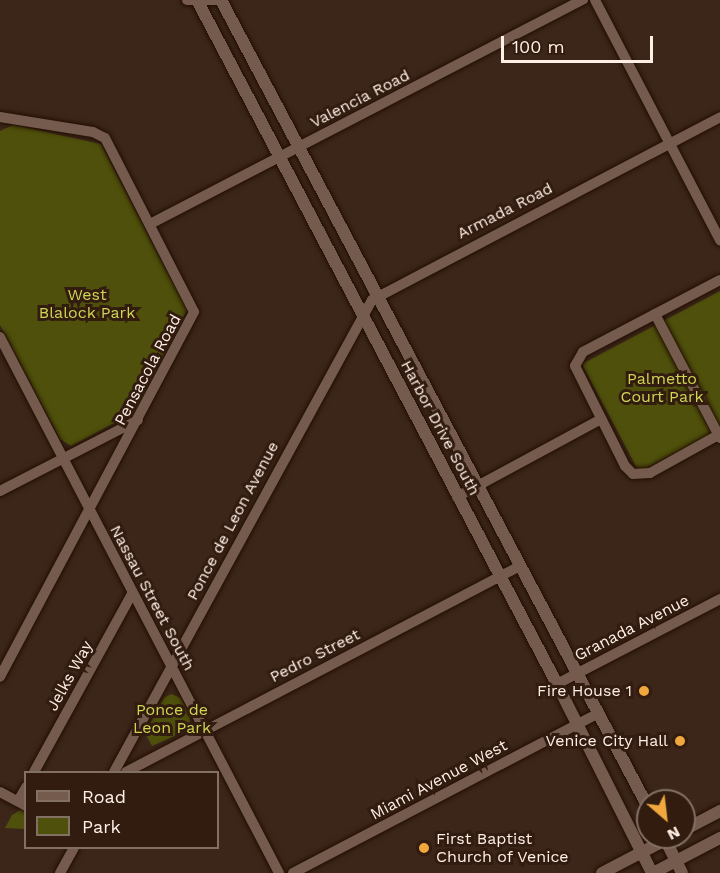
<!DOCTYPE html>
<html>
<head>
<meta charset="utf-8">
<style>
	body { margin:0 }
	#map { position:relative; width:720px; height:873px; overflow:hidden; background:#3c2619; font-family:"Work Sans",sans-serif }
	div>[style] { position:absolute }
	.green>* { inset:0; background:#4e500b }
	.roads { filter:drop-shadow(0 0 2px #220e03) drop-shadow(0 0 2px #220e03) }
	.minor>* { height:10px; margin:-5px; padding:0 5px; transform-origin:5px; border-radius:5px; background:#745b4d }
	.tertiary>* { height:12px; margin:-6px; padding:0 6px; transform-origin:6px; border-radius:6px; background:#745b4d }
	.dots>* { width:16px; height:16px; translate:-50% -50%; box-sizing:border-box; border:3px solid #311c0f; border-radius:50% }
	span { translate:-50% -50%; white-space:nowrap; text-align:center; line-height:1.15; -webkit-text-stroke:6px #311c0f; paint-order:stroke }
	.street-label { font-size:16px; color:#ffefe7 }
	.park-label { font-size:16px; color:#d0d553 }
	.poi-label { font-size:16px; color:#ffefe7 }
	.right { translate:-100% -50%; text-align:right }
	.left { translate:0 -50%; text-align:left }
	.legend { position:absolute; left:24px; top:771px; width:195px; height:78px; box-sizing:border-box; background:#311c0f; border:2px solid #837065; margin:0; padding:8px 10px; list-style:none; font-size:18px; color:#ffefe7 }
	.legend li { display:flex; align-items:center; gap:12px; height:30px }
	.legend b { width:30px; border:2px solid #837065 }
	.north { position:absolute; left:636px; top:789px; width:60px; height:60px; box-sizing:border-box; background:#311c0f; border:2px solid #837065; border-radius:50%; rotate:152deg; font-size:16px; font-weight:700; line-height:24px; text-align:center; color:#ffefe7 }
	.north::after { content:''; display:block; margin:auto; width:21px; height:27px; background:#f0a73e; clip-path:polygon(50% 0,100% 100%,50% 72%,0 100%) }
	.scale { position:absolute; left:501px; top:36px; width:152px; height:27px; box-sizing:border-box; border:3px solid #ffefe7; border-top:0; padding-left:8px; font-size:18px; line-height:21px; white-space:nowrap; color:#ffefe7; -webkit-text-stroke:4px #311c0f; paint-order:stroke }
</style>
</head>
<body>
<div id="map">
	<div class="green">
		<div style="clip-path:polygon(13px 125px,101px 144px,187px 310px,135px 412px,71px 446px,60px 439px,0 325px,0 131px)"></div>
		<div style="clip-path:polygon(720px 291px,720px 429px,639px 472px,582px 364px)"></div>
		<div style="clip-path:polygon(171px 694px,181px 698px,190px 716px,190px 729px,152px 746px,145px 733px,164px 698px)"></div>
		<div style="clip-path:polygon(22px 809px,25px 811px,25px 829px,5px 828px,12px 815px)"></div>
	</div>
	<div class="roads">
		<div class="minor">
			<div style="left:187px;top:0;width:32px"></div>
			<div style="left:595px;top:0;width:271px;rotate:62.5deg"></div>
			<div style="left:0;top:117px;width:94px;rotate:9.2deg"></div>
			<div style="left:93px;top:132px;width:13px;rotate:27deg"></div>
			<div style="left:105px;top:138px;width:195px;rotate:62.9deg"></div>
			<div style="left:194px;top:312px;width:413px;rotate:118deg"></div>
			<div style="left:150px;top:224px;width:488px;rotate:-27.4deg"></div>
			<div style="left:720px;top:280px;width:155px;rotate:152.3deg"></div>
			<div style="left:583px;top:352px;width:16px;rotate:120deg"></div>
			<div style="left:575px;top:366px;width:112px;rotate:63.4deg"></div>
			<div style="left:625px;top:466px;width:11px;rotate:45deg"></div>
			<div style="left:633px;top:474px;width:17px;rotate:-3deg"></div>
			<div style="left:650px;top:473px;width:80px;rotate:-29.1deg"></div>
			<div style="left:655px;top:314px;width:140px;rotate:62.3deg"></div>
			<div style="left:0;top:337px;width:604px;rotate:62.5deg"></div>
			<div style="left:0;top:491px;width:155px;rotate:-27.2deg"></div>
			<div style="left:457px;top:497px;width:164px;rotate:-28.4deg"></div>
			<div style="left:557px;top:684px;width:184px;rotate:-27.5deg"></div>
			<div style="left:34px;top:772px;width:203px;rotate:-61.2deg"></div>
			<div style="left:114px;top:772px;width:538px;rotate:-61.34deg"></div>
			<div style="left:372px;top:300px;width:393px;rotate:-27.7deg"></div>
			<div style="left:126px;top:772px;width:445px;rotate:-27.6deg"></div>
			<div style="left:0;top:792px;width:30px;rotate:28deg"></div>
			<div style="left:18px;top:801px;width:16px;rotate:-60deg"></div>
			<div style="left:60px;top:873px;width:29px;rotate:-61deg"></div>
			<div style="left:293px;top:873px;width:345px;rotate:-27.6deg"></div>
		</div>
		<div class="tertiary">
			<div style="left:197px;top:0;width:773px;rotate:62.24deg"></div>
			<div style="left:557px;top:684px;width:212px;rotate:63.3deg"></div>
			<div style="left:221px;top:0;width:913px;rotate:62.12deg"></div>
			<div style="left:684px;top:830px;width:41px;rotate:-27.8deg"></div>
			<div style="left:664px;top:837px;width:40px;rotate:63.4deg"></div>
			<div style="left:602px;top:873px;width:78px;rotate:-27.6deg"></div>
			<div style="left:653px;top:873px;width:76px;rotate:-27.6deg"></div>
		</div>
	</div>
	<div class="dots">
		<div style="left:644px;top:691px;background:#f0a73e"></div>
		<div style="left:680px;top:741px;background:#f0a73e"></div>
		<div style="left:424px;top:848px;background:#f0a73e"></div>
	</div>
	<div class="street-label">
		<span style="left:360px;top:99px;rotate:-27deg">Valencia Road</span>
		<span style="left:505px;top:211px;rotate:-27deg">Armada Road</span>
		<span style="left:148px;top:370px;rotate:-62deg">Pensacola Road</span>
		<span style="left:440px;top:428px;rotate:62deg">Harbor Drive South</span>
		<span style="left:233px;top:521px;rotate:-62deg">Ponce de Leon Avenue</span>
		<span style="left:152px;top:598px;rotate:62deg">Nassau Street South</span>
		<span style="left:632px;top:628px;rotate:-27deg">Granada Avenue</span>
		<span style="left:315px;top:656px;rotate:-27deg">Pedro Street</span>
		<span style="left:70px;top:676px;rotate:-61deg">Jelks Way</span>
		<span style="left:439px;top:780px;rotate:-28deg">Miami Avenue West</span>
	</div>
	<div class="park-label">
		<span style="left:87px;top:304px">West<br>Blalock Park</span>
		<span style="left:662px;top:388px">Palmetto<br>Court Park</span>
		<span style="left:172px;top:719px">Ponce de<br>Leon Park</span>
	</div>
	<div class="poi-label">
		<span class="right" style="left:632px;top:691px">Fire House 1</span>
		<span class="right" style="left:668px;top:741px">Venice City Hall</span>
		<span class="left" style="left:436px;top:848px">First Baptist<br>Church of Venice</span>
	</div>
	<ul class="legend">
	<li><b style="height:8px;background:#745b4d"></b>Road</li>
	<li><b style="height:16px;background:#4e500b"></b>Park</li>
	</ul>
	<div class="north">N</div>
	<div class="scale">100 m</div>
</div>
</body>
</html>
